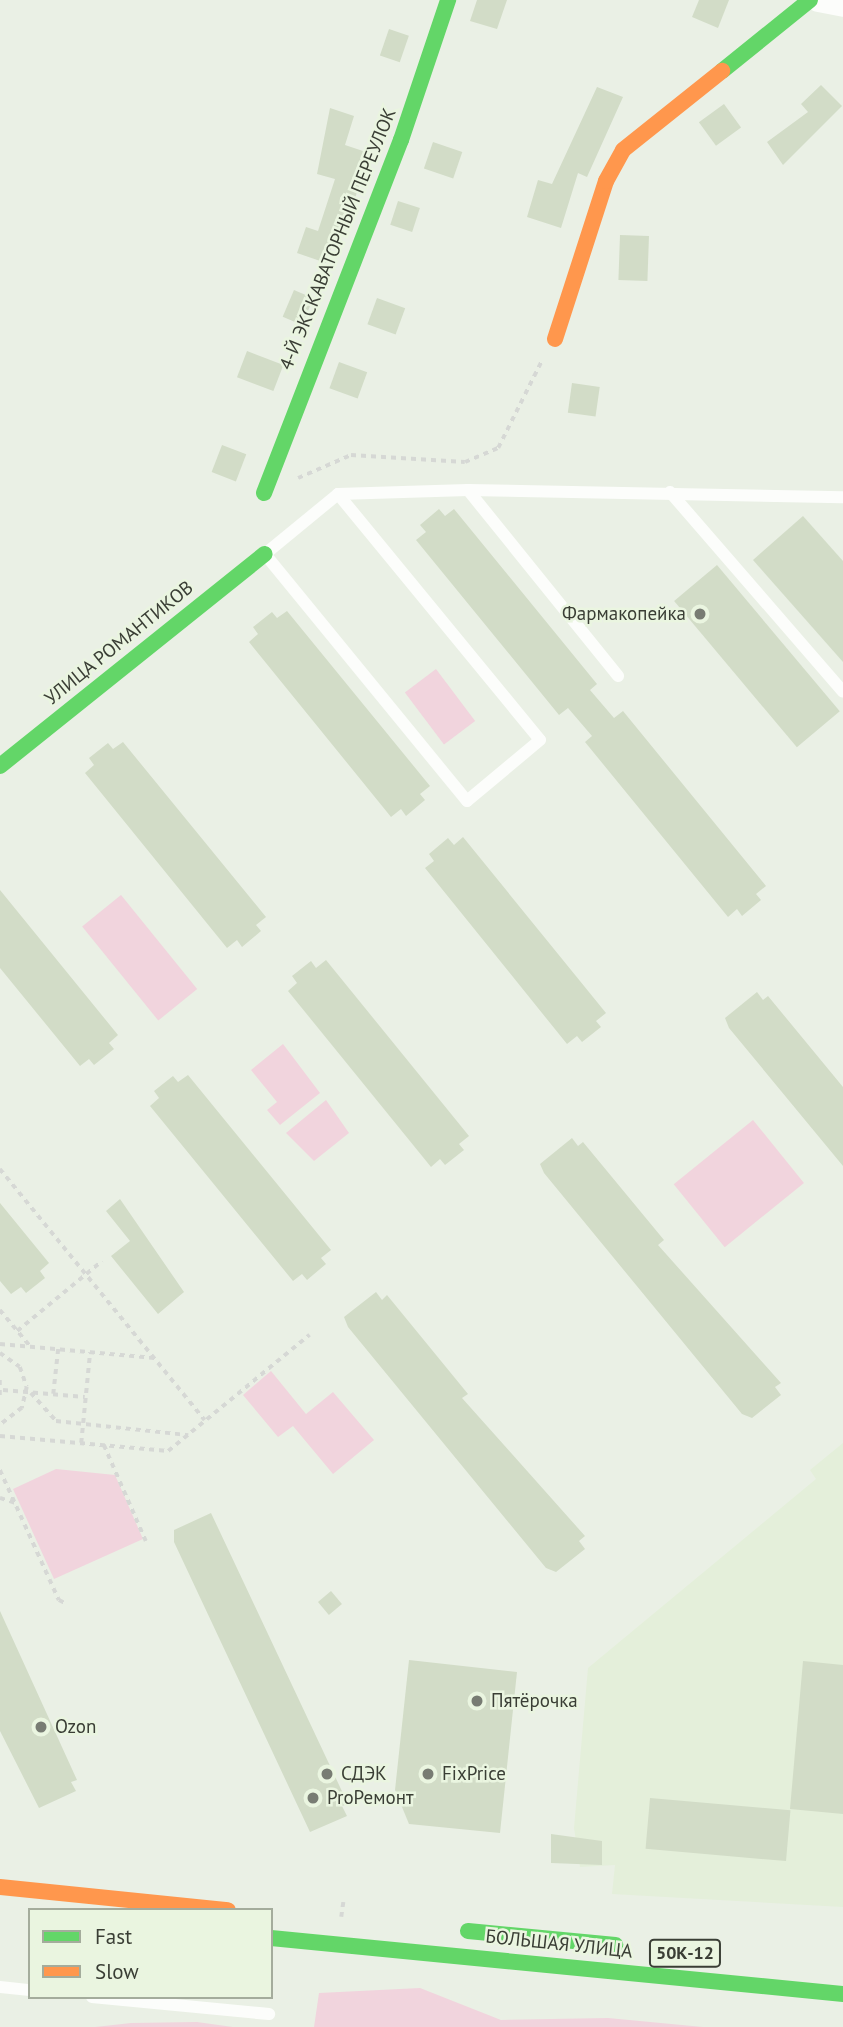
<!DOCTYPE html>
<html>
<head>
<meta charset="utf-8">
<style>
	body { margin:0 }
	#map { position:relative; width:843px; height:2027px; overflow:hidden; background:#eaf0e5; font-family:"PT Sans",sans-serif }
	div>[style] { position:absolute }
	.built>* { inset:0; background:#e4efda }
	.green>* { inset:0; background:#f1d4dd; transform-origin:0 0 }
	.building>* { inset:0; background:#d2dcc7; transform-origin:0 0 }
	.path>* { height:3.5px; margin-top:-1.75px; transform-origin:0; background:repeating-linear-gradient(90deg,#d6d8d5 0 5px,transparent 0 10px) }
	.lane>* { height:12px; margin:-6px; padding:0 6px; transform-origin:6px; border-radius:6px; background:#fcfdfb }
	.street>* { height:23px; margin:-11.5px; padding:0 11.5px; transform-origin:11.5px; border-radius:11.5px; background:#fcfdfb }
	.fast>* { height:16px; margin:-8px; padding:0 8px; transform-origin:8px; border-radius:8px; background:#63d668 }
	.slow>* { height:16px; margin:-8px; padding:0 8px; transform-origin:8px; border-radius:8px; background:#ff974d }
	.dots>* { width:19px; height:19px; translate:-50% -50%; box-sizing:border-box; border:4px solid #eaf5e0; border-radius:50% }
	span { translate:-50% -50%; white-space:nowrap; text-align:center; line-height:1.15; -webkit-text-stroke:5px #eaf5e0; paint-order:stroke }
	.shield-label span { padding:2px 5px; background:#eaf5e0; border:2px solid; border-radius:5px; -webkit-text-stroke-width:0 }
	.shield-label { font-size:18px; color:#3a3e35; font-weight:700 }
	.street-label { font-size:19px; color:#3a3e35 }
	.poi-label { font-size:19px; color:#3a3e35 }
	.right { translate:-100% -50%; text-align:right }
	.left { translate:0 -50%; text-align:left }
	.legend { position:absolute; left:28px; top:1908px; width:245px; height:91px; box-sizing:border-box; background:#eaf5e0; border:2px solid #a4ac9c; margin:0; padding:9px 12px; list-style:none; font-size:21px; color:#3a3e35 }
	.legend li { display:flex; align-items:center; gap:14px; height:35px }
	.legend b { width:35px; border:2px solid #a4ac9c }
</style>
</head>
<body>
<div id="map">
	<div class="built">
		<div style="clip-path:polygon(843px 1443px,843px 1907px,612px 1894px,615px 1865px,580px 1867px,574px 1828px,588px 1668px,816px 1479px,810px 1470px)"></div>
	</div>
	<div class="green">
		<div style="left:436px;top:669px;width:65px;height:39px;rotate:53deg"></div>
		<div style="left:121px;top:895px;width:121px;height:50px;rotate:51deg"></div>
		<div style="clip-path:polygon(283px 1044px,320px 1093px,280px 1125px,267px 1110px,277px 1102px,251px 1070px)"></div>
		<div style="clip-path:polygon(326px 1100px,349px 1133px,314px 1161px,286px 1133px)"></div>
		<div style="left:753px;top:1120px;width:81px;height:102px;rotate:51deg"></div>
		<div style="clip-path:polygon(271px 1371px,306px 1414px,333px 1392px,374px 1440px,333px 1474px,293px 1426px,278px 1437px,243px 1395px)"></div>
		<div style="clip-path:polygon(56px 1469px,115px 1475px,143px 1539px,54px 1579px,13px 1489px)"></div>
		<div style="clip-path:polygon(420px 1988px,501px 2020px,608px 2018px,703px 2027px,314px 2027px,319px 1993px)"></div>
		<div style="clip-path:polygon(197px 2022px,233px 2027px,95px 2027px,131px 2023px)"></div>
	</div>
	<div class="building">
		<div style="clip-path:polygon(477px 0,507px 0,497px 29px,470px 21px)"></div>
		<div style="clip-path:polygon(699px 0,729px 0,718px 28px,692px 17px)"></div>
		<div style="left:389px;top:29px;width:21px;height:28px;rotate:19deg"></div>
		<div style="clip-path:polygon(821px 85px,842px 106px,783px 165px,767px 142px,808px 112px,801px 104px)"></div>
		<div style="clip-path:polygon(597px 87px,623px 97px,587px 177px,578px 173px,561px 228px,527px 217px,538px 180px,552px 184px)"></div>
		<div style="left:724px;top:104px;width:29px;height:31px;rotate:54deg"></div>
		<div style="clip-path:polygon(330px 108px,354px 116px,345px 145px,369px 153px,346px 228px,339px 226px,326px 263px,297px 253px,306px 227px,318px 231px,335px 179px,317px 174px)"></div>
		<div style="left:433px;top:142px;width:31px;height:28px;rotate:19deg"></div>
		<div style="left:398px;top:201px;width:23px;height:25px;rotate:18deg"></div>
		<div style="left:620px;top:235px;width:29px;height:45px;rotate:2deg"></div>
		<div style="left:294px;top:290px;width:21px;height:29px;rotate:23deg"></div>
		<div style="left:377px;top:298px;width:30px;height:28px;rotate:20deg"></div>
		<div style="left:247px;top:351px;width:39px;height:28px;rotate:21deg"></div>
		<div style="left:339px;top:362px;width:30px;height:28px;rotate:20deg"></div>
		<div style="left:572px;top:383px;width:28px;height:30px;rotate:8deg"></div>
		<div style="left:222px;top:445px;width:26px;height:29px;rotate:21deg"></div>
		<div style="clip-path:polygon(439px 509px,445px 516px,454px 509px,597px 684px,590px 690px,614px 718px,623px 711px,766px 886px,756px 894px,761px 900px,742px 916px,737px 909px,728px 917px,585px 742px,592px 736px,568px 708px,559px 715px,416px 540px,426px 532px,420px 525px)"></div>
		<div style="clip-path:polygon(803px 516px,843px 561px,843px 662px,753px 560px)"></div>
		<div style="left:717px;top:565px;width:191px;height:56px;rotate:50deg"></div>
		<div style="clip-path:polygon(287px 611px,430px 786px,420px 794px,425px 800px,406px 816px,401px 809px,391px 817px,249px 642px,258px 634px,253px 627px,272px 612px,277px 618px)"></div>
		<div style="clip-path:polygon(123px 742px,266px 917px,256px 925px,261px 931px,242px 947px,237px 940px,227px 948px,85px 773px,94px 765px,89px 758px,108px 743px,113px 749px)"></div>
		<div style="clip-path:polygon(463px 837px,606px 1013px,596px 1021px,601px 1027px,582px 1042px,577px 1036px,567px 1044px,425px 868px,434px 861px,429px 854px,448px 838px,454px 845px)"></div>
		<div style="clip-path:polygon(0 890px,118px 1035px,109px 1043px,114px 1049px,94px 1065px,89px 1059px,80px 1066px,0 968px)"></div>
		<div style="clip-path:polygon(326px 960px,469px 1136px,459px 1144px,464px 1150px,445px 1165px,440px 1159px,431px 1167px,288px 991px,297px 983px,292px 976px,311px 961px,316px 968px)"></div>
		<div style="clip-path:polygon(757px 992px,763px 1000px,768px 996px,843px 1087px,843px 1166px,729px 1028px,725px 1018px)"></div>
		<div style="clip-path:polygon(188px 1075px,331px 1250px,321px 1258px,326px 1264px,307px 1280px,302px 1274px,293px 1281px,150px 1106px,159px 1098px,154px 1091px,173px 1076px,178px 1082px)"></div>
		<div style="clip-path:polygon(572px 1138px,578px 1146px,583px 1142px,664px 1240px,658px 1245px,781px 1383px,775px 1387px,781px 1395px,752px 1418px,742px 1414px,544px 1173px,540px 1164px)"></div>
		<div style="clip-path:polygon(120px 1199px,184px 1292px,158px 1314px,111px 1256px,130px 1241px,106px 1211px)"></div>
		<div style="clip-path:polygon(0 1203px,49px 1263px,40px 1271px,45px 1278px,26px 1293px,21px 1287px,11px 1294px,0 1281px)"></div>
		<div style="clip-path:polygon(376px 1292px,382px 1300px,387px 1295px,468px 1394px,462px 1398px,585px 1536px,579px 1541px,585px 1549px,556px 1572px,546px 1568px,348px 1327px,344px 1317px)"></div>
		<div style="clip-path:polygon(211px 1513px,348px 1804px,342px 1806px,347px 1816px,310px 1832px,174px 1542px,174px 1530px)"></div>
		<div style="left:331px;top:1591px;width:17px;height:17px;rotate:50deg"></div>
		<div style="clip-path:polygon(0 1611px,77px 1780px,71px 1782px,76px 1791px,39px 1808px,0 1731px)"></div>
		<div style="clip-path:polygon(409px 1660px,517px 1672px,500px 1833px,409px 1824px,395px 1790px)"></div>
		<div style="clip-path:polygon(803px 1661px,843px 1665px,843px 1814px,790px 1809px)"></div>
		<div style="left:650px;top:1798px;width:141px;height:51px;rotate:5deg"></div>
		<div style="clip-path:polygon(551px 1834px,602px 1841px,602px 1865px,551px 1863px)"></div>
	</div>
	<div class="path">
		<div style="left:298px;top:478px;width:58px;rotate:-23.5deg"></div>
		<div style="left:351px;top:455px;width:114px;rotate:3.5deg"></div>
		<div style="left:465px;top:462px;width:36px;rotate:-23deg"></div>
		<div style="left:498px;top:448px;width:96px;rotate:-63.4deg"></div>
		<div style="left:0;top:1169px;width:324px;rotate:50.8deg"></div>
		<div style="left:0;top:1310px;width:47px;rotate:50.2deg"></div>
		<div style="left:17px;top:1331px;width:110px;rotate:-39.5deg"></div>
		<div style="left:0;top:1344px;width:155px;rotate:5.2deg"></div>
		<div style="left:0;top:1353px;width:24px;rotate:35deg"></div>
		<div style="left:20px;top:1367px;width:21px;rotate:71deg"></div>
		<div style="left:27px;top:1387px;width:22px;rotate:103deg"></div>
		<div style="left:22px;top:1408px;width:28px;rotate:142deg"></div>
		<div style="left:0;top:1380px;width:18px;rotate:90deg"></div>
		<div style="left:3px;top:1390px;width:82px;rotate:4.9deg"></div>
		<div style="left:31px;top:1393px;width:38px;rotate:48deg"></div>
		<div style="left:56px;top:1421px;width:133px;rotate:6.1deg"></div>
		<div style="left:53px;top:1394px;width:45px;rotate:-83.7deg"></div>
		<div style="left:0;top:1436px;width:169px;rotate:5.1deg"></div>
		<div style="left:168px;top:1451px;width:183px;rotate:-39.4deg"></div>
		<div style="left:81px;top:1443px;width:91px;rotate:-84.4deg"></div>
		<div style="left:104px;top:1445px;width:105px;rotate:66.4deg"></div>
		<div style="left:0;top:1470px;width:143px;rotate:65.6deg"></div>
		<div style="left:59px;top:1600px;width:9px;rotate:27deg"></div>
		<div style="left:0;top:1498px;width:16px;rotate:18deg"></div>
		<div style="left:341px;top:1917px;width:15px;rotate:-82deg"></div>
	</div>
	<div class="lane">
		<div style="left:468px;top:490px;width:375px;rotate:1.1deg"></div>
		<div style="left:670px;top:492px;width:264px;rotate:49.1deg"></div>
		<div style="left:338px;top:494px;width:318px;rotate:50.6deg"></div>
		<div style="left:540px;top:740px;width:95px;rotate:140.1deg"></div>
		<div style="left:467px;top:801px;width:319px;rotate:-129.3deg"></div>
		<div style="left:265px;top:554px;width:94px;rotate:-39.4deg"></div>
		<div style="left:338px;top:494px;width:130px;rotate:-1.8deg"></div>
		<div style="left:468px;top:490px;width:239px;rotate:51.1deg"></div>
		<div style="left:0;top:1987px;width:30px;rotate:6deg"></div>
		<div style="left:92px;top:1997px;width:178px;rotate:5.5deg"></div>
	</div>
	<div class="street">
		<div style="left:818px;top:0;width:25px;rotate:11deg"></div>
	</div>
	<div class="fast">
		<div style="left:722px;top:71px;width:113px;rotate:-38.9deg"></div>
		<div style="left:264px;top:493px;width:379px;rotate:-68.8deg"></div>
		<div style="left:401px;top:140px;width:148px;rotate:-71.4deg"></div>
		<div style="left:0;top:766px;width:339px;rotate:-38.7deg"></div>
		<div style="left:468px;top:1931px;width:148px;rotate:5.4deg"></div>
		<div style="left:271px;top:1938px;width:575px;rotate:5.59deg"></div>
	</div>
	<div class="slow">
		<div style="left:555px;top:339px;width:166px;rotate:-72.1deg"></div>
		<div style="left:606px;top:181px;width:35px;rotate:-61deg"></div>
		<div style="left:623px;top:150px;width:127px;rotate:-38.6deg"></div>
		<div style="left:0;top:1887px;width:229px;rotate:5.8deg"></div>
	</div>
	<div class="dots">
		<div style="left:700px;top:614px;background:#787c73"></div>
		<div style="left:477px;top:1701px;background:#787c73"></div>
		<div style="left:41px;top:1727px;background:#787c73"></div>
		<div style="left:327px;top:1774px;background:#787c73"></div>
		<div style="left:428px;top:1774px;background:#787c73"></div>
		<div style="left:313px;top:1798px;background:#787c73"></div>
	</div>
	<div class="shield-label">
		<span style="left:685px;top:1953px">50К-12</span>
	</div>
	<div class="street-label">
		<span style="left:338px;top:239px;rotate:-68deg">4-Й ЭКСКАВАТОРНЫЙ ПЕРЕУЛОК</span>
		<span style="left:119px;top:643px;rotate:-39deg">УЛИЦА РОМАНТИКОВ</span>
		<span style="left:559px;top:1944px;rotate:6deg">БОЛЬШАЯ УЛИЦА</span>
	</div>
	<div class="poi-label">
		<span class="right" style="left:686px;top:614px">Фармакопейка</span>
		<span class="left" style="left:491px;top:1701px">Пятёрочка</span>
		<span class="left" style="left:55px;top:1727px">Ozon</span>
		<span class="left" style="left:341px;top:1774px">СДЭК</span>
		<span class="left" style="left:442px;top:1774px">FixPrice</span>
		<span class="left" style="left:327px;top:1798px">ProРемонт</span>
	</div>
	<ul class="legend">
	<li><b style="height:9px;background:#63d668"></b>Fast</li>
	<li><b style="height:9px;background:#ff974d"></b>Slow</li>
	</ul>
</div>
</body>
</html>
